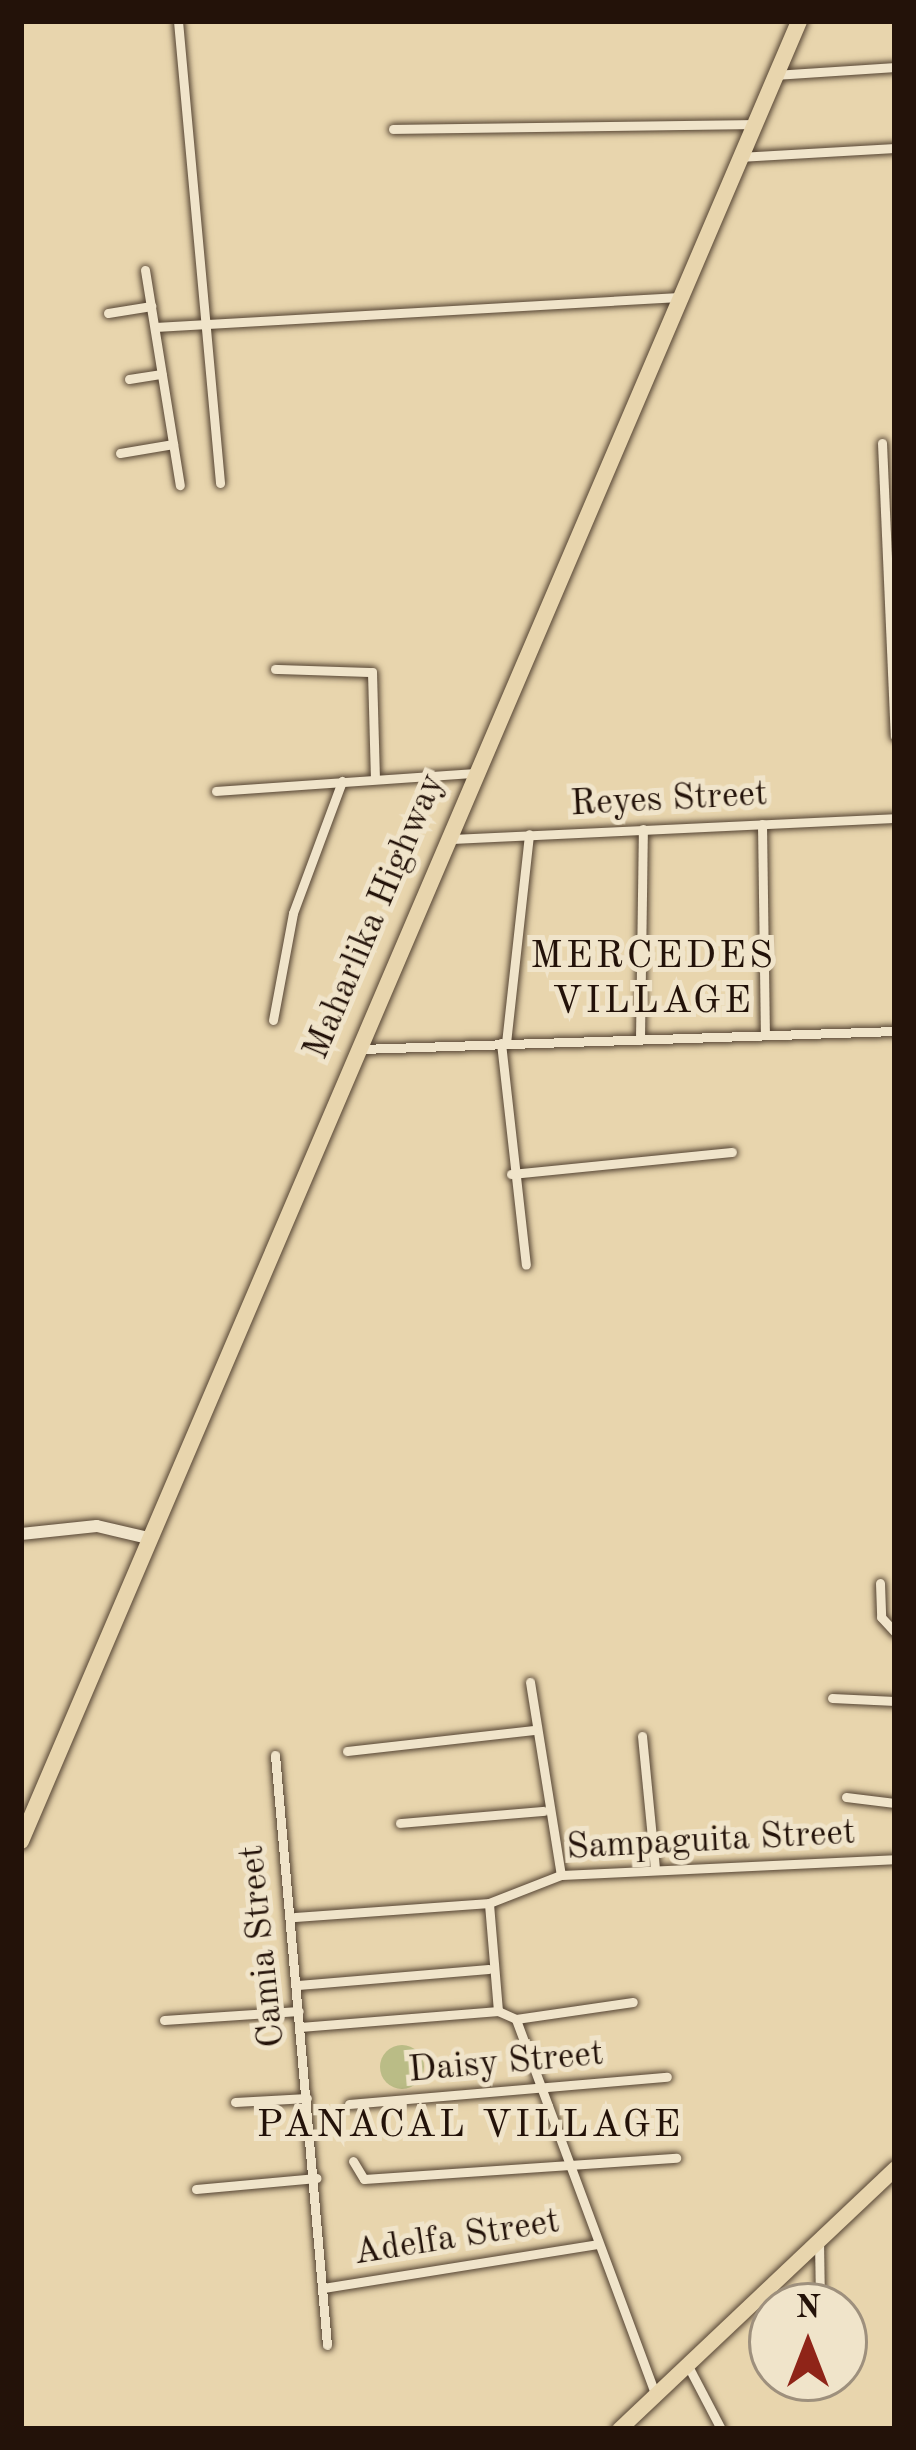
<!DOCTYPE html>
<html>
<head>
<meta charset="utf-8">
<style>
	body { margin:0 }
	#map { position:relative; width:916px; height:2450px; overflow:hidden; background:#e8d5ad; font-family:"Old Standard TT",serif }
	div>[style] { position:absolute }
	.green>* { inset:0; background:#babc86 }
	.round { border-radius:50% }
	.roads { filter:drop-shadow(0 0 3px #544332) drop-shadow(0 0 3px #544332) }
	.minor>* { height:9px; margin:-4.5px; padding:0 4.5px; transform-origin:4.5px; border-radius:4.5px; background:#f0e4ca }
	.tertiary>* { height:12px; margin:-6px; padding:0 6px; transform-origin:6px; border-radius:6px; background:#f0e4ca }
	.primary>* { height:15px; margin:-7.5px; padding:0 7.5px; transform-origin:7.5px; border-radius:7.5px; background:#e8d5ad }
	.trunk>* { height:16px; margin:-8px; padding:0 8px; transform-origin:8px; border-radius:8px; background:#e8d5ad }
	span { translate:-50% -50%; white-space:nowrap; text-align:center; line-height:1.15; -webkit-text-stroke:10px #f0e4ca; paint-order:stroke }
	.street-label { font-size:36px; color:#231209 }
	.neighbourhood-label { font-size:39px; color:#231209; letter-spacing:3px }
	.frame { position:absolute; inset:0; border:24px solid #231209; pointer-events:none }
	.north { position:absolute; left:748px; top:2282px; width:120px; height:120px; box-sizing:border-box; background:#f0e4ca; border:3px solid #9e907d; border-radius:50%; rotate:0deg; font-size:33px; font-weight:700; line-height:48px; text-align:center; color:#231209 }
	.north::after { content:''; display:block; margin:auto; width:42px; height:54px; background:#8f2418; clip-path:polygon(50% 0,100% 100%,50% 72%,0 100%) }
</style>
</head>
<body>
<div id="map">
	<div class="green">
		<div class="round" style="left:380px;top:2045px;width:44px;height:44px"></div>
	</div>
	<div class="roads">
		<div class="minor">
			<div style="left:178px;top:21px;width:464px;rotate:84.8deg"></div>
			<div style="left:775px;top:75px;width:120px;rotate:-3.8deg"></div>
			<div style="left:393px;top:129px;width:360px;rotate:-0.8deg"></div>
			<div style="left:739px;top:157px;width:156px;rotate:-3.3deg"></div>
			<div style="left:145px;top:270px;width:218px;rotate:80.8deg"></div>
			<div style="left:108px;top:313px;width:44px;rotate:-9.2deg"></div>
			<div style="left:155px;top:327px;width:525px;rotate:-3.28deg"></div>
			<div style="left:129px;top:379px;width:33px;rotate:-9deg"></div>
			<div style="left:882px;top:443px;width:293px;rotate:87.5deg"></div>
			<div style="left:120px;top:453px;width:54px;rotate:-9.6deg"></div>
			<div style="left:275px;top:669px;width:97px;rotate:1.8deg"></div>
			<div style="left:372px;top:672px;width:106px;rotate:88.4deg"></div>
			<div style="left:216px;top:791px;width:259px;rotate:-4deg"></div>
			<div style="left:762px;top:824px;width:209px;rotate:89.2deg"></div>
			<div style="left:451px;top:839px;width:444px;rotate:-2.7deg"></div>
			<div style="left:273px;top:1020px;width:109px;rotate:-79.4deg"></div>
			<div style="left:293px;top:913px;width:141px;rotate:-69.6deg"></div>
			<div style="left:640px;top:1038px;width:209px;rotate:-89.2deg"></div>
			<div style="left:501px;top:1043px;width:223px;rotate:83.6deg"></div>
			<div style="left:506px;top:1043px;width:210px;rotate:-83.7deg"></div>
			<div style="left:361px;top:1049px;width:534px;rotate:-1.93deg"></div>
			<div style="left:511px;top:1174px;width:222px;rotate:-5.7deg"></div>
			<div style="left:880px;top:1583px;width:34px;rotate:88deg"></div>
			<div style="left:881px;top:1617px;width:21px;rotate:47deg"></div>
			<div style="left:530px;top:1682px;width:195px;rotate:80.9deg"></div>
			<div style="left:832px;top:1698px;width:63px;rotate:2.7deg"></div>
			<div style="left:642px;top:1736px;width:134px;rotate:84.4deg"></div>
			<div style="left:347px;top:1751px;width:188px;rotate:-6.4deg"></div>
			<div style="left:275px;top:1755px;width:592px;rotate:84.96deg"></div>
			<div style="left:846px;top:1797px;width:49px;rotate:7deg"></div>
			<div style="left:400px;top:1823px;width:144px;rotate:-4.8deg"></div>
			<div style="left:295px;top:1917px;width:195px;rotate:-4.1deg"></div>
			<div style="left:298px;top:1985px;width:191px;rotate:-4.8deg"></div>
			<div style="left:516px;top:2019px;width:118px;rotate:-8.3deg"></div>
			<div style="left:164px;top:2020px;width:135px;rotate:-3.8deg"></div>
			<div style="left:300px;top:2027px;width:199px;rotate:-4.6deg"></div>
			<div style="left:235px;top:2102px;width:72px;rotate:-3.2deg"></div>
			<div style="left:349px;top:2104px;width:319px;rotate:-4.9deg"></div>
			<div style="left:353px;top:2161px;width:21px;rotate:59deg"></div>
			<div style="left:364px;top:2179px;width:313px;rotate:-3.9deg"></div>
			<div style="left:196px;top:2189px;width:121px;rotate:-5.2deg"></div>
			<div style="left:819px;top:2240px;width:66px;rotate:89.1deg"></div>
			<div style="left:323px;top:2288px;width:278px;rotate:-9.1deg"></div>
			<div style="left:687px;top:2364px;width:73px;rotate:62.4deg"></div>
			<div style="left:656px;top:2396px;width:402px;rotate:-110.4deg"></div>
			<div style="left:516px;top:2019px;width:20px;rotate:-156deg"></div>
			<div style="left:498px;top:2011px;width:108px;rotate:-94.8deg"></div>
			<div style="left:489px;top:1903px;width:77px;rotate:-21.3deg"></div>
			<div style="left:561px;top:1875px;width:334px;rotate:-2.7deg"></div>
		</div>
		<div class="tertiary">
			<div style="left:21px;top:1534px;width:76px;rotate:-6deg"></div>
			<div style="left:97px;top:1526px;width:52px;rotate:13.2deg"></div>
		</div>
		<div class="primary">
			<div style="left:619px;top:2429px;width:380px;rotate:-43.4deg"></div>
		</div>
		<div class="trunk">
			<div style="left:21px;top:1841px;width:1979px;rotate:-66.85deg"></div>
		</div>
	</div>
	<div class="street-label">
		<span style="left:669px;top:801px;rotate:-3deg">Reyes Street</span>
		<span style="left:376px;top:917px;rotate:-67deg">Maharlika Highway</span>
		<span style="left:711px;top:1842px;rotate:-3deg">Sampaguita Street</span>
		<span style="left:264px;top:1946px;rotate:-96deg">Camia Street</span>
		<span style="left:506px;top:2064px;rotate:-5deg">Daisy Street</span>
		<span style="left:457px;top:2239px;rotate:-9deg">Adelfa Street</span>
	</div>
	<div class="neighbourhood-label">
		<span style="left:653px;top:980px">MERCEDES<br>VILLAGE</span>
		<span style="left:470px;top:2126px">PANACAL VILLAGE</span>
	</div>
	<div class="frame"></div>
	<div class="north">N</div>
</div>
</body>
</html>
